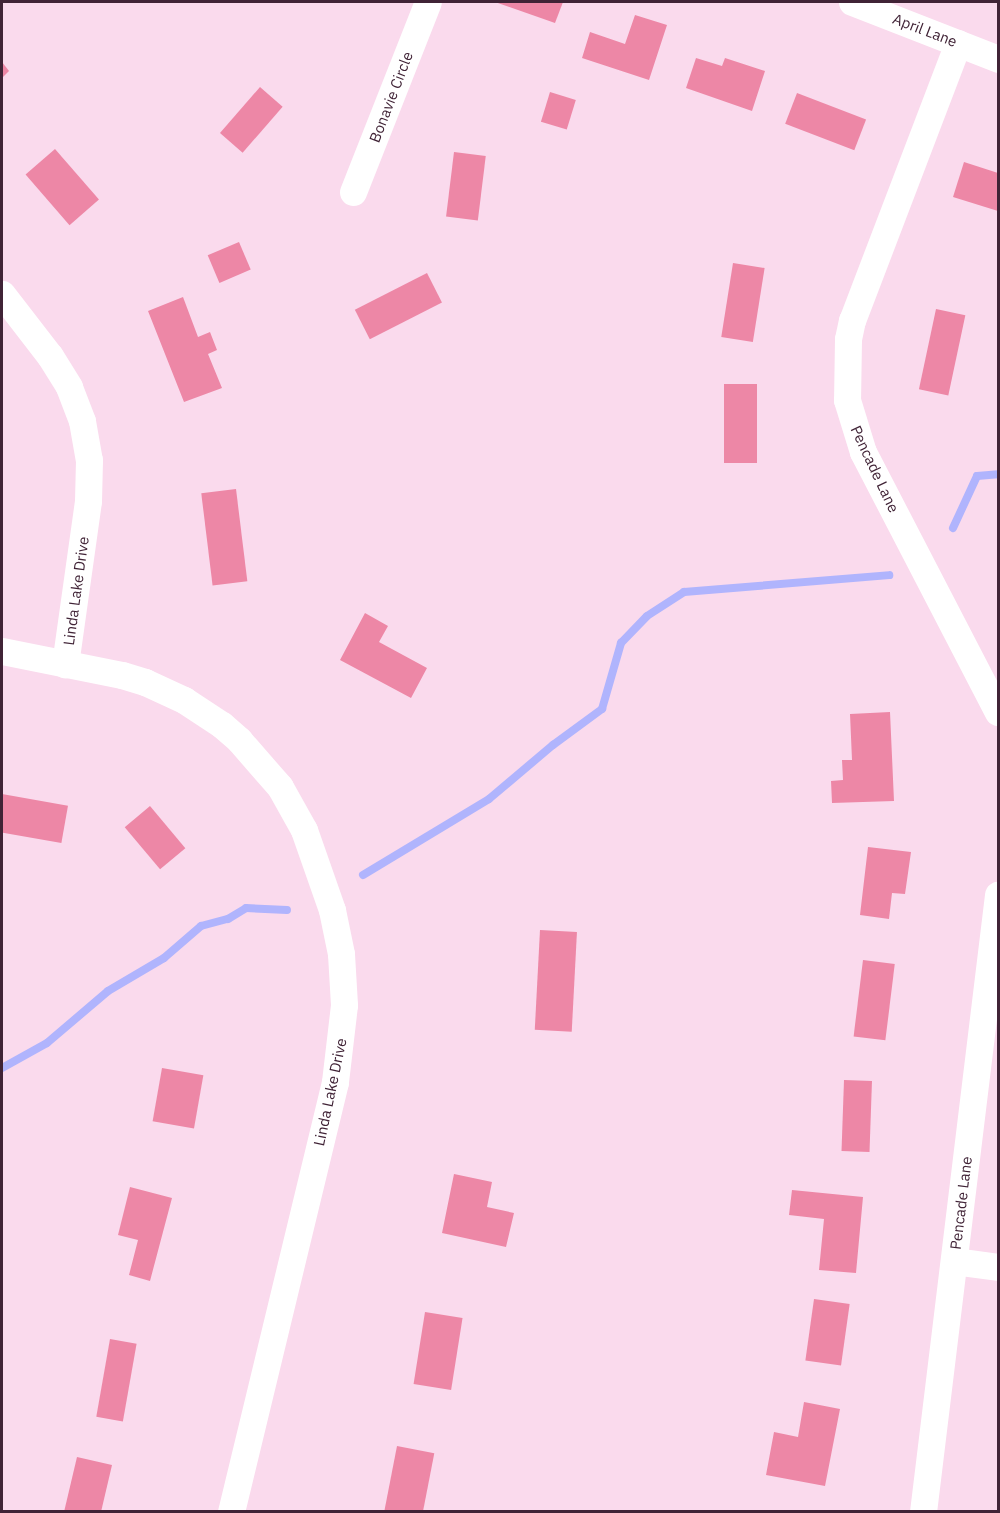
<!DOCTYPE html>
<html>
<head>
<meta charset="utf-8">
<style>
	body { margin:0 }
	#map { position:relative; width:1000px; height:1513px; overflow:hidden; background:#fadaed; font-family:"IBM Plex Sans",sans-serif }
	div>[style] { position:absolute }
	.stream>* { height:8px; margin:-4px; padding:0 4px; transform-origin:4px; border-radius:4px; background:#b0b4fd }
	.building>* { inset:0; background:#ed87a6; transform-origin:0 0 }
	.minor>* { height:27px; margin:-13.5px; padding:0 13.5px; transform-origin:13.5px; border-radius:13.5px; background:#fff }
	span { translate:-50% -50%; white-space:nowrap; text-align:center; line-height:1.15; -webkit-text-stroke:4.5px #fff; paint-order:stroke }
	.street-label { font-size:15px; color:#402336 }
	.frame { position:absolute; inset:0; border:3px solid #402336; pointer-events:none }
</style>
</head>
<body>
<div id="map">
	<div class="stream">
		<div style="left:953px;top:528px;width:57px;rotate:-65.2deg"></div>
		<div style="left:977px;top:476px;width:21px;rotate:-5deg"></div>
		<div style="left:363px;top:875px;width:147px;rotate:-31.1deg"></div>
		<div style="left:489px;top:799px;width:84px;rotate:-40.2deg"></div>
		<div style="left:553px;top:745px;width:61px;rotate:-36.3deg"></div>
		<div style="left:602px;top:709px;width:69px;rotate:-73.9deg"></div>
		<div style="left:621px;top:643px;width:37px;rotate:-46deg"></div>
		<div style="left:647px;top:616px;width:44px;rotate:-33deg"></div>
		<div style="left:684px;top:592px;width:206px;rotate:-4.7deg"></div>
		<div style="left:2px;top:1068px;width:51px;rotate:-29.1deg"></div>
		<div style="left:47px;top:1043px;width:80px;rotate:-40.4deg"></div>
		<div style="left:108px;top:991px;width:65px;rotate:-30.5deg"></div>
		<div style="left:164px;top:958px;width:49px;rotate:-40.9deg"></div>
		<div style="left:201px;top:926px;width:28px;rotate:-15deg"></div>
		<div style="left:228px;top:919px;width:21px;rotate:-31deg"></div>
		<div style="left:246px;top:908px;width:41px;rotate:2.8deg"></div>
	</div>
	<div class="building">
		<div style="clip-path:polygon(495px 2px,563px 2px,555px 23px)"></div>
		<div style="clip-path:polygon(635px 15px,667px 25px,649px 80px,582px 58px,590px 32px,625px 44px)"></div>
		<div style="clip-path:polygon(696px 58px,722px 66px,725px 58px,765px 71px,752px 111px,686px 88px)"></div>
		<div style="clip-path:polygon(2px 62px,9px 71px,2px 78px)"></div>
		<div style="left:260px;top:87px;width:30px;height:61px;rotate:41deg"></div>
		<div style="left:550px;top:92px;width:27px;height:31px;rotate:17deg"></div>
		<div style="left:797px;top:93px;width:74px;height:33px;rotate:21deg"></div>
		<div style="left:55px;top:149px;width:67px;height:39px;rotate:49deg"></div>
		<div style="left:454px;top:152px;width:32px;height:65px;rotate:7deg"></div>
		<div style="clip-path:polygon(964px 162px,998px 173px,998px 211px,953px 197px)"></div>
		<div style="left:239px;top:242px;width:30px;height:34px;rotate:67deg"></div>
		<div style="left:733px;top:263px;width:32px;height:75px;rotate:9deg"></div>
		<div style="left:427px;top:273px;width:33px;height:81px;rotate:63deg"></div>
		<div style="clip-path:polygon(183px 297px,198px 337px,210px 332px,217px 350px,208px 354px,222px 388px,184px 402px,148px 311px)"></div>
		<div style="left:936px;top:309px;width:30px;height:82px;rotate:12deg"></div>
		<div style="left:724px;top:384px;width:33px;height:79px"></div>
		<div style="left:236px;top:489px;width:93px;height:35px;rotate:83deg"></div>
		<div style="clip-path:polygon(365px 613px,388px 626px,379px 642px,427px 668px,411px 698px,340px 660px)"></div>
		<div style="clip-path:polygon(890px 712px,894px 801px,832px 803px,831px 781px,843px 780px,842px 760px,852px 760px,850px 714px)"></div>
		<div style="left:2px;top:794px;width:67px;height:38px;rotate:10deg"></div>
		<div style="left:150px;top:806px;width:55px;height:33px;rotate:50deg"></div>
		<div style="clip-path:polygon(868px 847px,911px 852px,905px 894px,892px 893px,889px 919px,860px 915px)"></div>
		<div style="left:540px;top:930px;width:37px;height:100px;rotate:3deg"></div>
		<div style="left:863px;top:960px;width:32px;height:77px;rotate:7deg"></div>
		<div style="left:162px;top:1068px;width:42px;height:54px;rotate:10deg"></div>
		<div style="left:844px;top:1080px;width:28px;height:71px;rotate:2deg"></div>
		<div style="clip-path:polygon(454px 1174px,492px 1182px,487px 1207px,514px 1213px,506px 1247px,442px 1233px)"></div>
		<div style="clip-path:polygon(130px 1187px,172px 1198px,150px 1281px,129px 1275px,138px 1240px,118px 1235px)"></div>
		<div style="clip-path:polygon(792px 1190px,863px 1197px,856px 1273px,819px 1270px,824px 1219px,789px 1215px)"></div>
		<div style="left:814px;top:1299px;width:36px;height:62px;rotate:8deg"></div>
		<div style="left:425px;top:1312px;width:38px;height:73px;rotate:9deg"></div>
		<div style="left:110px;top:1339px;width:27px;height:79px;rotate:10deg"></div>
		<div style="clip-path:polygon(804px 1402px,840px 1409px,825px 1486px,766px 1475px,774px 1432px,798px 1437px)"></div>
		<div style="left:397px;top:1446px;width:38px;height:67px;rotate:11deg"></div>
		<div style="clip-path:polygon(77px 1457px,112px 1465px,101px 1512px,64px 1512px)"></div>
	</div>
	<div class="minor">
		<div style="left:852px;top:2px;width:157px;rotate:21.3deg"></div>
		<div style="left:958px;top:43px;width:297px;rotate:110.9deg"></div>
		<div style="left:852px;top:320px;width:19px;rotate:102deg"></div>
		<div style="left:848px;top:339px;width:61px;rotate:90.9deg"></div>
		<div style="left:847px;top:400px;width:54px;rotate:72.9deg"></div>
		<div style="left:863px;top:452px;width:293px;rotate:62.6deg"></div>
		<div style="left:353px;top:192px;width:204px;rotate:-68.5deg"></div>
		<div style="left:2px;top:294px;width:78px;rotate:52.3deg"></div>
		<div style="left:50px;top:356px;width:36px;rotate:58deg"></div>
		<div style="left:69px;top:387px;width:36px;rotate:69deg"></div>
		<div style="left:82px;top:421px;width:40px;rotate:80deg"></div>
		<div style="left:89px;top:460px;width:41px;rotate:91.4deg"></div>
		<div style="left:88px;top:501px;width:165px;rotate:98deg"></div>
		<div style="left:2px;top:651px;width:122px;rotate:11.3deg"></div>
		<div style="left:122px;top:675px;width:24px;rotate:17deg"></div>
		<div style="left:145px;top:682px;width:43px;rotate:24.8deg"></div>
		<div style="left:184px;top:700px;width:45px;rotate:33.3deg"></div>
		<div style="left:222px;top:725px;width:23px;rotate:41deg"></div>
		<div style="left:239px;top:740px;width:62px;rotate:48.9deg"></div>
		<div style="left:280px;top:787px;width:49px;rotate:60.8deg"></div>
		<div style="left:304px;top:830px;width:85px;rotate:70.7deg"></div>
		<div style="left:332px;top:910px;width:45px;rotate:78.4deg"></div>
		<div style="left:341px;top:954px;width:51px;rotate:86.6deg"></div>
		<div style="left:344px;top:1005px;width:78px;rotate:96.7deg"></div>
		<div style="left:335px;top:1082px;width:442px;rotate:103.6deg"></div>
		<div style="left:954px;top:1261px;width:44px;rotate:7.8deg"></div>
		<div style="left:923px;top:1512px;width:622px;rotate:-83.07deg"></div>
	</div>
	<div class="street-label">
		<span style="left:925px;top:30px;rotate:21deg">April Lane</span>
		<span style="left:391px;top:97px;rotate:-69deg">Bonavie Circle</span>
		<span style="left:875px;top:469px;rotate:65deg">Pencade Lane</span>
		<span style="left:76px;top:591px;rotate:-82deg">Linda Lake Drive</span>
		<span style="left:330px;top:1092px;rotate:-78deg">Linda Lake Drive</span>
		<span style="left:961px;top:1203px;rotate:-83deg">Pencade Lane</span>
	</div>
	<div class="frame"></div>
</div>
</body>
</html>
